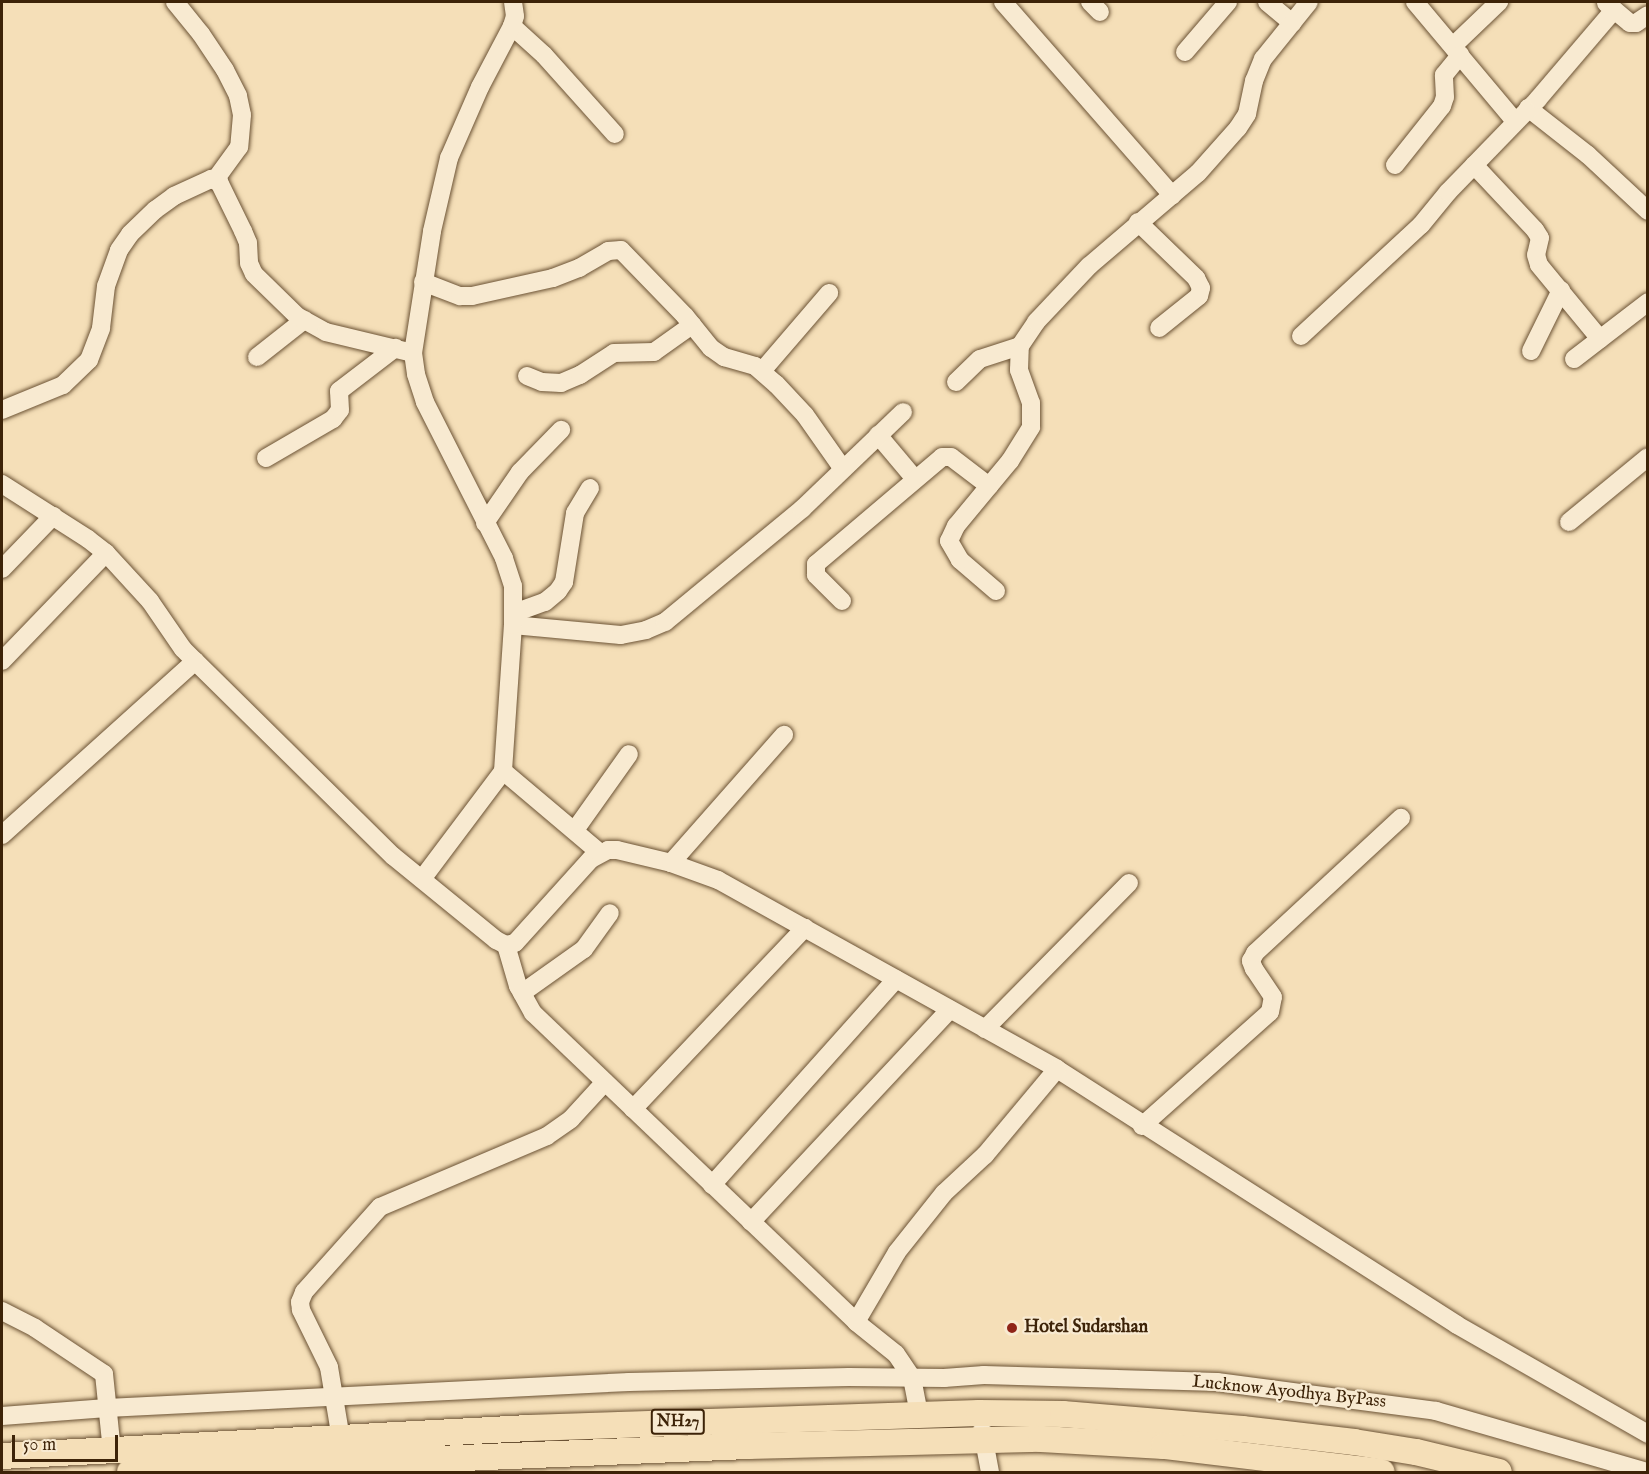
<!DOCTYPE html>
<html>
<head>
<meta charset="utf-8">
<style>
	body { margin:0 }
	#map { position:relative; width:1649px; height:1474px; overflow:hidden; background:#f5dfb8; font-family:"IM FELL English",serif }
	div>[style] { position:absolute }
	.roads { filter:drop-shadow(0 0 2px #6b5234) drop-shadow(0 0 2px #6b5234) }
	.minor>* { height:18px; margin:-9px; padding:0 9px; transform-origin:9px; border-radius:9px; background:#f8ead1 }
	.highway>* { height:26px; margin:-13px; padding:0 13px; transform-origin:13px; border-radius:13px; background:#f5dfb8 }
	.dots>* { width:16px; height:16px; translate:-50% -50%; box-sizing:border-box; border:3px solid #f8ead1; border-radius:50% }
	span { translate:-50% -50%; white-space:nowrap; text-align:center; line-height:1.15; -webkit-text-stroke:4.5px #f8ead1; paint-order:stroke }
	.shield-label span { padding:2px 4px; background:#f8ead1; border:2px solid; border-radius:4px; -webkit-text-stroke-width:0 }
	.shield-label { font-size:16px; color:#3d2308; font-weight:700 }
	.poi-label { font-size:18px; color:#3d2308; font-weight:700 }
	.left { translate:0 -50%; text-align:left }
	.street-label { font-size:18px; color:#3d2308 }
	.frame { position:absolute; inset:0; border:3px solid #3d2308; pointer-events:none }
	.scale { position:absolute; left:12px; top:1435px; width:106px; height:27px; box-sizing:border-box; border:3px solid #3d2308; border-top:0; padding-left:8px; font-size:18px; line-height:21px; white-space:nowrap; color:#3d2308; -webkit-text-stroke:4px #f8ead1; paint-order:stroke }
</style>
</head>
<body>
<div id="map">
	<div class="roads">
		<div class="minor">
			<div style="left:175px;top:2px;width:41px;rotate:50.9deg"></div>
			<div style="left:201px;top:34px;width:43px;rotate:56.3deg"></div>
			<div style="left:225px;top:70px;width:29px;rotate:63deg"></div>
			<div style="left:238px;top:96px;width:19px;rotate:78deg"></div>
			<div style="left:242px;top:115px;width:32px;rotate:95deg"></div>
			<div style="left:239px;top:147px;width:39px;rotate:126deg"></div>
			<div style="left:1003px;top:2px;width:257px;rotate:48.8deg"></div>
			<div style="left:1090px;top:2px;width:14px;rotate:45deg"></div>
			<div style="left:1267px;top:2px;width:33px;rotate:40deg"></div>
			<div style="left:1415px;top:2px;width:155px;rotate:50deg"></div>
			<div style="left:1606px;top:3px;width:31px;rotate:40deg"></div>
			<div style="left:1630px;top:23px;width:6px"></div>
			<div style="left:1636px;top:23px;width:14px;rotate:-34deg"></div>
			<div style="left:512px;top:26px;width:43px;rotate:42.2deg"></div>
			<div style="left:544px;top:55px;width:106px;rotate:48.1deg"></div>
			<div style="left:1453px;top:46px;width:64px;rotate:-43.7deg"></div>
			<div style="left:1185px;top:52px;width:66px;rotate:-49.3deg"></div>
			<div style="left:1528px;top:108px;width:76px;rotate:38.1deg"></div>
			<div style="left:1588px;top:155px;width:82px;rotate:43deg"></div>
			<div style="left:1395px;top:165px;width:75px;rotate:-51.5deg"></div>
			<div style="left:1442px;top:106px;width:9px;rotate:-72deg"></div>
			<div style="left:1445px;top:97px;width:22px;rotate:-93deg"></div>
			<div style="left:1444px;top:75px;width:26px;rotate:-51deg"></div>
			<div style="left:1474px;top:165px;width:89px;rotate:46.8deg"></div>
			<div style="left:1535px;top:230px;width:9px;rotate:58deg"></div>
			<div style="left:1540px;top:238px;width:17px;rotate:103deg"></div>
			<div style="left:1536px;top:255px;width:10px;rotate:73deg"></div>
			<div style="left:1539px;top:265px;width:96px;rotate:50.5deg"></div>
			<div style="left:1138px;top:222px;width:81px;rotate:44deg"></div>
			<div style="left:1196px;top:278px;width:11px;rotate:63deg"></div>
			<div style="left:1201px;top:288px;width:8px;rotate:104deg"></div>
			<div style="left:1199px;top:296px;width:51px;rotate:141.3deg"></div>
			<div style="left:423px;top:282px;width:40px;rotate:21deg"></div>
			<div style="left:460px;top:296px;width:12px"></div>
			<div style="left:472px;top:296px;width:83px;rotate:-12.5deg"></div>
			<div style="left:553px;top:278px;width:28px;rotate:-21deg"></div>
			<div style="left:579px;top:268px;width:34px;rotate:-30deg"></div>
			<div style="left:608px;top:251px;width:13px;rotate:-4deg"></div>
			<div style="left:621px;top:250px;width:92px;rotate:45.9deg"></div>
			<div style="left:685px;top:316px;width:41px;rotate:50.9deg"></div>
			<div style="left:711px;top:348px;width:16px;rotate:35deg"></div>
			<div style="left:724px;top:357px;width:32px;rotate:16deg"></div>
			<div style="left:755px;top:366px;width:28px;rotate:41deg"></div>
			<div style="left:776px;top:384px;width:42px;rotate:46.9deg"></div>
			<div style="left:805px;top:415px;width:66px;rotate:54.9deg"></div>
			<div style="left:1301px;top:336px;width:163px;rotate:-42.8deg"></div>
			<div style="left:1421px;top:225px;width:43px;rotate:-50.7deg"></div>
			<div style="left:1448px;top:192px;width:129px;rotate:-45.9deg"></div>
			<div style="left:1538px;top:99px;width:117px;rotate:-49.5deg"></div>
			<div style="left:1531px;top:351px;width:68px;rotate:-63.8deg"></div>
			<div style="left:257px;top:357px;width:60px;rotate:-38.2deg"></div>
			<div style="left:1574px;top:359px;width:93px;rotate:-37.6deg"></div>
			<div style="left:762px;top:371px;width:103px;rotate:-49.3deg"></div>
			<div style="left:527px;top:376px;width:16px;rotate:22deg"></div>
			<div style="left:542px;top:382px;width:19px;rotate:3deg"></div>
			<div style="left:561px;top:383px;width:21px;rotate:-23deg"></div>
			<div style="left:580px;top:375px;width:40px;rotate:-32.9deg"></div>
			<div style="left:614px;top:353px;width:40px;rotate:-1.4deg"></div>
			<div style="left:654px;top:352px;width:47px;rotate:-35.4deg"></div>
			<div style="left:956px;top:382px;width:33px;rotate:-44deg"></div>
			<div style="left:980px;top:359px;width:42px;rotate:-18deg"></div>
			<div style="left:2px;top:410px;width:66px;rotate:-22.3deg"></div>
			<div style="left:63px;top:385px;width:36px;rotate:-44deg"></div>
			<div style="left:89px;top:360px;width:34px;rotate:-69deg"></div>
			<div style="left:101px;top:328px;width:42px;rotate:-83.2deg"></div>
			<div style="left:106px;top:286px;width:38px;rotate:-70deg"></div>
			<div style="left:119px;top:250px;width:19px;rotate:-55deg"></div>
			<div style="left:130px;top:234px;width:35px;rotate:-44deg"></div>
			<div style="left:155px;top:210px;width:24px;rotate:-36deg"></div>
			<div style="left:174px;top:196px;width:41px;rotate:-24.7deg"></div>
			<div style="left:211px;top:179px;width:9px;rotate:21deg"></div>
			<div style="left:219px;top:182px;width:55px;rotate:63.9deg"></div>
			<div style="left:243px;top:231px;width:13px;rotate:67deg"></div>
			<div style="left:248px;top:243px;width:20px;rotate:87deg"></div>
			<div style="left:249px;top:263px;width:12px;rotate:66deg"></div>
			<div style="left:254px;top:274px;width:60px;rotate:44.3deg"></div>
			<div style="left:297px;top:316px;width:33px;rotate:29deg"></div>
			<div style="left:326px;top:332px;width:89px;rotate:13.6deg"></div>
			<div style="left:878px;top:435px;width:57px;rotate:49.9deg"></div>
			<div style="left:266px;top:458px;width:78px;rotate:-30.2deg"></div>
			<div style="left:333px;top:419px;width:11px;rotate:-52deg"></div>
			<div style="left:340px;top:410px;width:19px;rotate:-93deg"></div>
			<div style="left:339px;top:391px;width:71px;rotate:-37.5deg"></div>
			<div style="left:2px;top:484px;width:102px;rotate:32.6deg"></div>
			<div style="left:88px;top:539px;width:23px;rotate:38deg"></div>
			<div style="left:106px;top:553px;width:65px;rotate:47.5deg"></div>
			<div style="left:150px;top:601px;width:58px;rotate:55.5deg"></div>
			<div style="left:183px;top:649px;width:17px;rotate:45deg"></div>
			<div style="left:195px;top:661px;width:278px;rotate:44.6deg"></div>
			<div style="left:393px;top:856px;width:133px;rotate:39.2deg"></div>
			<div style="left:496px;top:940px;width:11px;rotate:27deg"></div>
			<div style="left:506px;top:945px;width:9px;rotate:-13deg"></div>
			<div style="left:515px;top:943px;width:113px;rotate:-47.9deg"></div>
			<div style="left:591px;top:859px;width:19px;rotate:-28deg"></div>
			<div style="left:608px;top:850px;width:9px"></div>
			<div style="left:617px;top:850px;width:56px;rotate:13.5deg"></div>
			<div style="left:671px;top:863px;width:50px;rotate:19.9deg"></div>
			<div style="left:718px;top:880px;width:388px;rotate:29.1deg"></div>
			<div style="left:1057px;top:1069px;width:475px;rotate:32.6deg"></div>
			<div style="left:1457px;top:1325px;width:220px;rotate:29.7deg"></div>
			<div style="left:1569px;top:522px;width:102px;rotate:-39.4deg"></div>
			<div style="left:485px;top:523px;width:62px;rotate:-55.5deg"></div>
			<div style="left:520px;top:472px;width:59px;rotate:-45.7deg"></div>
			<div style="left:2px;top:569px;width:74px;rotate:-46.1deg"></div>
			<div style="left:996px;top:591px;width:48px;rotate:-139.3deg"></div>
			<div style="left:960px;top:560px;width:22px;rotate:-120deg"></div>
			<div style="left:949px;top:541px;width:17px;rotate:-65deg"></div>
			<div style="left:956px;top:526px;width:85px;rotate:-50.3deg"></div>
			<div style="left:1010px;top:461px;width:40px;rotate:-58deg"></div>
			<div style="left:1031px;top:427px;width:24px;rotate:-90deg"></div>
			<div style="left:1031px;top:403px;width:35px;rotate:-110deg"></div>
			<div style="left:1019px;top:370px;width:24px;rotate:-88deg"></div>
			<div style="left:1020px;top:346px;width:29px;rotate:-56deg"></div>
			<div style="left:1036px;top:322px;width:77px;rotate:-46.6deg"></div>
			<div style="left:1089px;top:266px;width:143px;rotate:-40.5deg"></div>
			<div style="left:1198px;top:173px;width:60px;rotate:-48.4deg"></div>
			<div style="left:1238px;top:128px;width:17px;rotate:-57deg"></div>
			<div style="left:1247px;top:114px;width:34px;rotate:-78deg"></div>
			<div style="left:1254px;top:81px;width:24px;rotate:-68deg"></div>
			<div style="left:1263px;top:59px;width:73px;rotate:-51.1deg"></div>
			<div style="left:842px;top:601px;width:37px;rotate:-135deg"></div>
			<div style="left:816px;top:575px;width:11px;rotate:-90deg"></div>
			<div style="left:816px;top:564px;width:165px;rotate:-40.3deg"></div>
			<div style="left:942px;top:457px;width:9px"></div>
			<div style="left:951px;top:457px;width:48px;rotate:37.3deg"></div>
			<div style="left:514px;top:613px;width:33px;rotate:-20deg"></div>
			<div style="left:545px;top:602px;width:17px;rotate:-40deg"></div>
			<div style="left:558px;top:591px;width:11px;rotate:-56deg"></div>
			<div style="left:564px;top:582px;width:70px;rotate:-80.9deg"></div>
			<div style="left:575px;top:513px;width:29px;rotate:-59deg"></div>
			<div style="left:513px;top:625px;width:108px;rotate:5.3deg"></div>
			<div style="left:621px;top:635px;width:25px;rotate:-11deg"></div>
			<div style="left:646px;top:630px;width:21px;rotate:-23deg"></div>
			<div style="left:665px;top:622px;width:178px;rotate:-39.5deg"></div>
			<div style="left:802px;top:509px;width:140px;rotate:-43.8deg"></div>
			<div style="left:2px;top:661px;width:150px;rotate:-46.1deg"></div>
			<div style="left:503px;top:771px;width:127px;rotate:40.2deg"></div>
			<div style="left:575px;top:830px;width:93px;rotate:-54.6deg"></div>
			<div style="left:2px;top:835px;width:260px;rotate:-42deg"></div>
			<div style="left:671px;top:863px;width:171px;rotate:-48.6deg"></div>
			<div style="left:422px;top:879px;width:135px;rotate:-53.1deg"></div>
			<div style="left:503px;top:771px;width:146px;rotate:-86.1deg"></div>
			<div style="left:513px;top:625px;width:39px;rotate:-90deg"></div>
			<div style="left:513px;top:586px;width:29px;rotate:-108deg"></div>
			<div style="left:504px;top:558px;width:175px;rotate:-116.9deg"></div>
			<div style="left:425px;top:402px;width:29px;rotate:-108deg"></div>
			<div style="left:416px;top:374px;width:21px;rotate:-98deg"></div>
			<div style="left:413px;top:353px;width:123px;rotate:-81.1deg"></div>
			<div style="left:432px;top:231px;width:75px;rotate:-76.9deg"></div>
			<div style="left:449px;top:158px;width:77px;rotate:-66.4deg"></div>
			<div style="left:480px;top:87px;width:69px;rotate:-62.3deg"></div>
			<div style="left:512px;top:26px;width:10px;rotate:-73deg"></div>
			<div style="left:515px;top:16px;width:14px;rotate:-98deg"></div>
			<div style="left:506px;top:945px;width:43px;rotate:73.7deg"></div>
			<div style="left:518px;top:986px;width:31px;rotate:61deg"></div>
			<div style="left:533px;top:1013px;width:447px;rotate:43.7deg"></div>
			<div style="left:856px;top:1322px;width:51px;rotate:38.7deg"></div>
			<div style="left:896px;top:1354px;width:29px;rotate:56deg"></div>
			<div style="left:912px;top:1378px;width:36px;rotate:79deg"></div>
			<div style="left:522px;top:993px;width:76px;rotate:-35.4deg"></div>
			<div style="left:584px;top:949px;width:44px;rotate:-54.2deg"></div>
			<div style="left:985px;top:1029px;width:205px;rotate:-45.4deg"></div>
			<div style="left:633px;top:1109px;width:250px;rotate:-46.5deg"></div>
			<div style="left:1142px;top:1126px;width:171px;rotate:-41.7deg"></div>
			<div style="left:1270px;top:1012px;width:15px;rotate:-79deg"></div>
			<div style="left:1273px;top:997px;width:34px;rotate:-124deg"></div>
			<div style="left:1254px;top:969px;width:9px;rotate:-111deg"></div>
			<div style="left:1251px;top:961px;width:9px;rotate:-63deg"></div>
			<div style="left:1255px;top:953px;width:199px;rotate:-42.8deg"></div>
			<div style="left:712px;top:1185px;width:276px;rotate:-48.2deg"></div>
			<div style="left:751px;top:1222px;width:291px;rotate:-46.9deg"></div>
			<div style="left:2px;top:1311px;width:37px;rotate:27deg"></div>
			<div style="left:35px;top:1328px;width:83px;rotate:33.7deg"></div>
			<div style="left:104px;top:1374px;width:77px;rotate:84.1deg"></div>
			<div style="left:856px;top:1322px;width:81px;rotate:-59.6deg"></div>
			<div style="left:897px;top:1252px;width:75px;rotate:-51.5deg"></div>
			<div style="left:944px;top:1193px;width:56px;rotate:-42.8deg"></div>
			<div style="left:985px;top:1155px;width:112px;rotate:-50.1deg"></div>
			<div style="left:2px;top:1416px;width:105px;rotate:-4.4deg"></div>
			<div style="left:107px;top:1408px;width:523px;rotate:-2.85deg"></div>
			<div style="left:629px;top:1382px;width:220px;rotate:-1.3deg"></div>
			<div style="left:849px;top:1377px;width:95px;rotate:0.6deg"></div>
			<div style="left:944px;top:1378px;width:40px;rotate:-4.3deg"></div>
			<div style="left:984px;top:1375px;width:233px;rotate:1.7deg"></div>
			<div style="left:1217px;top:1382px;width:221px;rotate:7.5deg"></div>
			<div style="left:1436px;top:1411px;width:221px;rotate:16.1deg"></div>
			<div style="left:982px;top:1430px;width:43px;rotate:79.2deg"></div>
			<div style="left:341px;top:1439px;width:73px;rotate:-99.5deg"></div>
			<div style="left:329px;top:1367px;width:64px;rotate:-116.2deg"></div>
			<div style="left:301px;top:1310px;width:8px;rotate:-97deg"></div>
			<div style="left:300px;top:1302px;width:11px;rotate:-68deg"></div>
			<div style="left:304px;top:1292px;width:114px;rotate:-48.2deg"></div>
			<div style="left:380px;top:1207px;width:181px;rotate:-23deg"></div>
			<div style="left:547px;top:1136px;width:29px;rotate:-35deg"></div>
			<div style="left:571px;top:1119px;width:50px;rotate:-47.4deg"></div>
		</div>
		<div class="highway">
			<div style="left:2px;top:1456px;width:528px;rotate:-3.04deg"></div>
			<div style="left:529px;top:1428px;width:450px;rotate:-1.9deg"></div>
			<div style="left:979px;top:1413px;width:84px;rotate:0.7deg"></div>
			<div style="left:1063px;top:1414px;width:180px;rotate:4.8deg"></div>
			<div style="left:1242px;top:1429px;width:113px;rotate:6.6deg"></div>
			<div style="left:1354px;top:1442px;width:63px;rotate:9.2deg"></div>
			<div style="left:1416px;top:1452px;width:85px;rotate:13.5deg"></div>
			<div style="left:130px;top:1472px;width:619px;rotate:-2.41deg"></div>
			<div style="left:748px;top:1446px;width:293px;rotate:-1.4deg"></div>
			<div style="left:1041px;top:1439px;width:123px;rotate:3.3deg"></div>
			<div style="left:1164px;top:1446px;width:219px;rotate:6.8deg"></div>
		</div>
	</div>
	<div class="dots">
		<div style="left:1012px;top:1328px;background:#8f2418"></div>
	</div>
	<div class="shield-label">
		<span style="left:678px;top:1422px">NH27</span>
	</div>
	<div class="poi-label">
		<span class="left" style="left:1024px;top:1328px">Hotel Sudarshan</span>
	</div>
	<div class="street-label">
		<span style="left:1289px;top:1393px;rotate:6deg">Lucknow Ayodhya ByPass</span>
	</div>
	<div class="frame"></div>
	<div class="scale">50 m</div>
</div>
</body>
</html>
